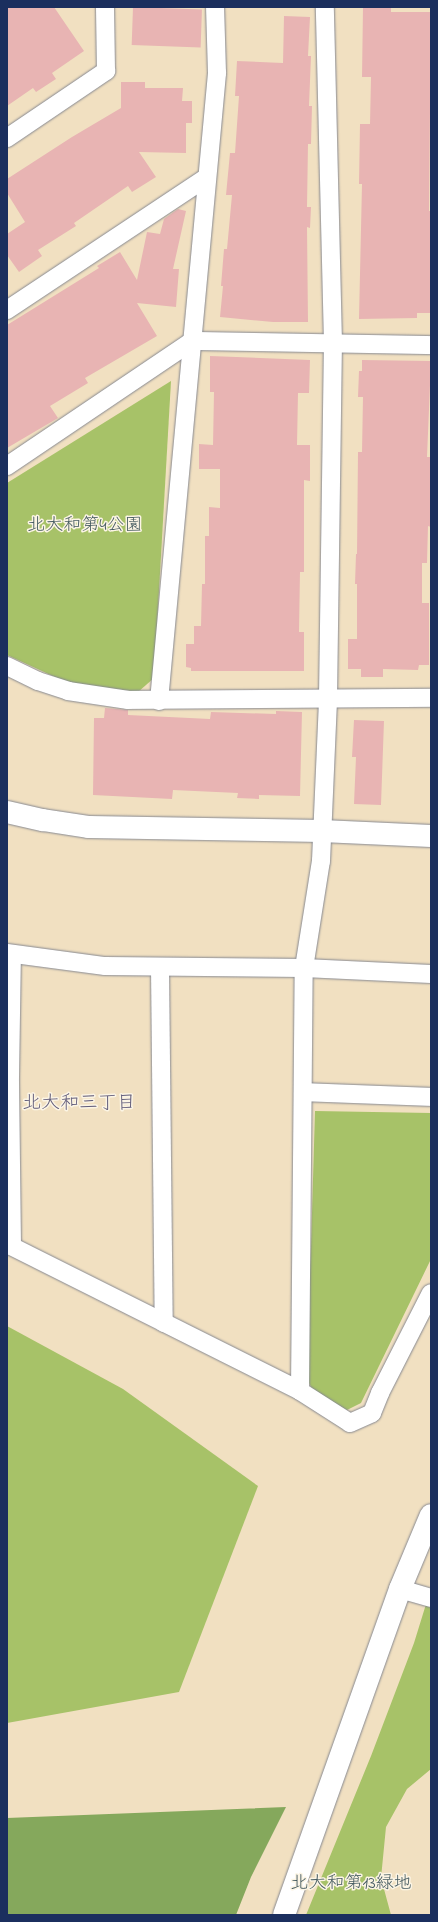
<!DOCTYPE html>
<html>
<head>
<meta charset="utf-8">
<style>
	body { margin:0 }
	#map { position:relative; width:438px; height:1922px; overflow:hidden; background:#f1e0c1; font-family:"Indie Flower","Klee One",sans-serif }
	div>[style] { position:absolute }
	.green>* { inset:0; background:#a7c268 }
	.forest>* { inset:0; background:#85a85c }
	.building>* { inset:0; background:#e8b4b3; transform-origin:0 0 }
	.roads { filter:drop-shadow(0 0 1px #868890) drop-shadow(0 0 1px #868890) }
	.minor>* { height:18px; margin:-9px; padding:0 9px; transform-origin:9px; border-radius:9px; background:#fff }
	.tertiary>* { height:22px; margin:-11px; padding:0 11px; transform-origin:11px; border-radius:11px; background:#fff }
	span { translate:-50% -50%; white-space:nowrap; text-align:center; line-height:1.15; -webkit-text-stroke:3px #fcf5e5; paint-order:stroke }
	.park-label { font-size:18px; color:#455b61 }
	.neighbourhood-label { font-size:19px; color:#635e7c }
	.frame { position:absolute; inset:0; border:8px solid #1b2f5e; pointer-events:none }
</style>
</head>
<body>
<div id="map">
	<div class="green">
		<div style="clip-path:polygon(171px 381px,154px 678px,138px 692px,68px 683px,7px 655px,7px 483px)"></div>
		<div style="clip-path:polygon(315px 1111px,431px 1113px,431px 1259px,361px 1403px,347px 1410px,314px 1393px,304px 1373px,311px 1247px)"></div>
		<div style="clip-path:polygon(7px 1326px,123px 1389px,258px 1486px,179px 1692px,7px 1723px)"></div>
		<div style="clip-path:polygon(431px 1588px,431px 1769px,407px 1789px,386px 1827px,381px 1878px,391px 1915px,306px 1915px,371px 1756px,414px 1643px)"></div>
	</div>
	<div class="forest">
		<div style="clip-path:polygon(286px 1807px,251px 1877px,236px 1915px,7px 1915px,7px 1818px)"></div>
	</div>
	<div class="building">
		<div style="clip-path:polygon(7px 7px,54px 7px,84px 51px,52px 73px,56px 79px,36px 92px,33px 88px,7px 106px)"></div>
		<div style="left:133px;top:7px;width:69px;height:38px;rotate:2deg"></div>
		<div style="clip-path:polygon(363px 7px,391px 8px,391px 12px,431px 12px,429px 211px,431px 211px,431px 313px,417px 313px,417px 318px,359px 319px,362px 184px,359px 184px,360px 124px,370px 124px,371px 77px,362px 77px)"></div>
		<div style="clip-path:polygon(284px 16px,310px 17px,308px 56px,311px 56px,309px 106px,312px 106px,311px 144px,308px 144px,307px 207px,311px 207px,310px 228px,307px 227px,308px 322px,273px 322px,220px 317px,223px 286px,221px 286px,224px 249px,227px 249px,232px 195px,226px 195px,230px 153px,235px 153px,239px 96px,235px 96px,237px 61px,283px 63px)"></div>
		<div style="clip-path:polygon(121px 82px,145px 82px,145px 88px,183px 88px,182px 101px,192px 101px,192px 123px,186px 123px,186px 153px,139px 152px,156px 177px,132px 192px,128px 186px,74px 223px,76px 226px,38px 250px,42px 256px,19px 272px,7px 255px,7px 234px,25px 222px,7px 193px,7px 179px,72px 137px,121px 108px)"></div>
		<div style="clip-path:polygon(178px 209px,186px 211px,173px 269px,179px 269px,176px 307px,137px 303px,157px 336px,85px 378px,88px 383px,50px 406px,58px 418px,7px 448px,7px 325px,99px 268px,97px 266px,120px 252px,137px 280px,147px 232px,160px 234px,164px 219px)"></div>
		<div style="clip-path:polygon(210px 356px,310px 360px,309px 393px,298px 393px,297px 445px,310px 445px,310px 481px,304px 480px,304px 572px,300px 572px,299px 632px,304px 632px,304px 671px,191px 671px,191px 668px,186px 667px,186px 644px,194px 644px,194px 626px,201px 626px,202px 584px,205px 584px,205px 536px,209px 536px,209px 507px,220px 508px,220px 469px,199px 469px,199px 444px,213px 445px,214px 392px,210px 392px)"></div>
		<div style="clip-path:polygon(362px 360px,431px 361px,427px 457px,431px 457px,431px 527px,428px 526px,427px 563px,422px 563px,422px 603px,429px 603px,429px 665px,419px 665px,418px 670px,383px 669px,383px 677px,361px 677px,361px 669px,348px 669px,348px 639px,357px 639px,357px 584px,355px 584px,356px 554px,357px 554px,358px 452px,362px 452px,363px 397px,358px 397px,359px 371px,362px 371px)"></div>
		<div style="clip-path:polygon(105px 708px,128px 710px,128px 715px,210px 719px,211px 712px,276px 714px,276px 711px,302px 712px,300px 796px,259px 795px,259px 799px,237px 798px,238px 793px,173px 790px,172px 799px,93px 795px,94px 718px,104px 718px)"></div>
		<div style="clip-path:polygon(354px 720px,384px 721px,381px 805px,354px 804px,356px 757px,352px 757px)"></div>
	</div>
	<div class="roads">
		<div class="minor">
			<div style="left:7px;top:138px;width:120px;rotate:-34.1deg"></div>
			<div style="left:106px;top:71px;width:64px;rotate:-90.9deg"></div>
			<div style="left:7px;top:310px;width:239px;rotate:-33.6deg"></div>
			<div style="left:7px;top:466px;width:223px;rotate:-34deg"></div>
			<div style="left:192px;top:341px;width:239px;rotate:1deg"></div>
			<div style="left:7px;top:666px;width:34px;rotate:26deg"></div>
			<div style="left:38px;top:681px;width:32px;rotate:18deg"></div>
			<div style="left:68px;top:691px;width:61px;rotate:8.5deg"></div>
			<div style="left:128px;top:700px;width:303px;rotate:-0.4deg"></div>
			<div style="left:159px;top:701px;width:631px;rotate:-84.72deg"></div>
			<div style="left:217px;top:73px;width:66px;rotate:-91.7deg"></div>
			<div style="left:7px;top:953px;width:99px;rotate:7.6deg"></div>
			<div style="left:105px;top:966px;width:199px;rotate:0.6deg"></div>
			<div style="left:304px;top:968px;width:127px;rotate:2.7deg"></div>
			<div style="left:160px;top:968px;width:355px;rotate:89.4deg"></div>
			<div style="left:303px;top:1092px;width:128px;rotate:2.2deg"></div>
			<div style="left:7px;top:1244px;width:328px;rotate:26.6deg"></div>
			<div style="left:300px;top:1391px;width:59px;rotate:32.6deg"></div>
			<div style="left:350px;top:1423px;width:24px;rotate:-24deg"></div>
			<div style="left:372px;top:1413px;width:22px;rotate:-68deg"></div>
			<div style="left:380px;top:1393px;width:112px;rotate:-63deg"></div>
			<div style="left:12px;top:1246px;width:169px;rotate:-90.7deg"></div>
			<div style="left:10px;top:1077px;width:123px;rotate:-89.1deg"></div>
			<div style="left:300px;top:1391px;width:423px;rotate:-89.5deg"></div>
			<div style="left:304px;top:968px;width:108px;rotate:-81deg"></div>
			<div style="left:321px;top:861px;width:163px;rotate:-87.5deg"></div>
			<div style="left:328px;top:698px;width:355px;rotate:-89.2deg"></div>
			<div style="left:333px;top:343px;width:336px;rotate:-91.4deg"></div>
			<div style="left:400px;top:1589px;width:32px;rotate:16deg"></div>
		</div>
		<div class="tertiary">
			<div style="left:7px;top:812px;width:37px;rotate:13deg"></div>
			<div style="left:43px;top:820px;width:47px;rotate:8.7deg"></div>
			<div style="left:89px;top:827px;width:233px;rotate:1deg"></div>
			<div style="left:322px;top:831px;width:109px;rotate:2.6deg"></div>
			<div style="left:284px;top:1915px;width:346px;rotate:-70.4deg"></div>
			<div style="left:400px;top:1589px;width:80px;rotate:-67.3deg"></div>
		</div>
	</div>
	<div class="park-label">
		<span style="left:85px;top:526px">北大和第4公園</span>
		<span style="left:351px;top:1884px">北大和第13緑地</span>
	</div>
	<div class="neighbourhood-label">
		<span style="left:79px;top:1104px">北大和三丁目</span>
	</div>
	<div class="frame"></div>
</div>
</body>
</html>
